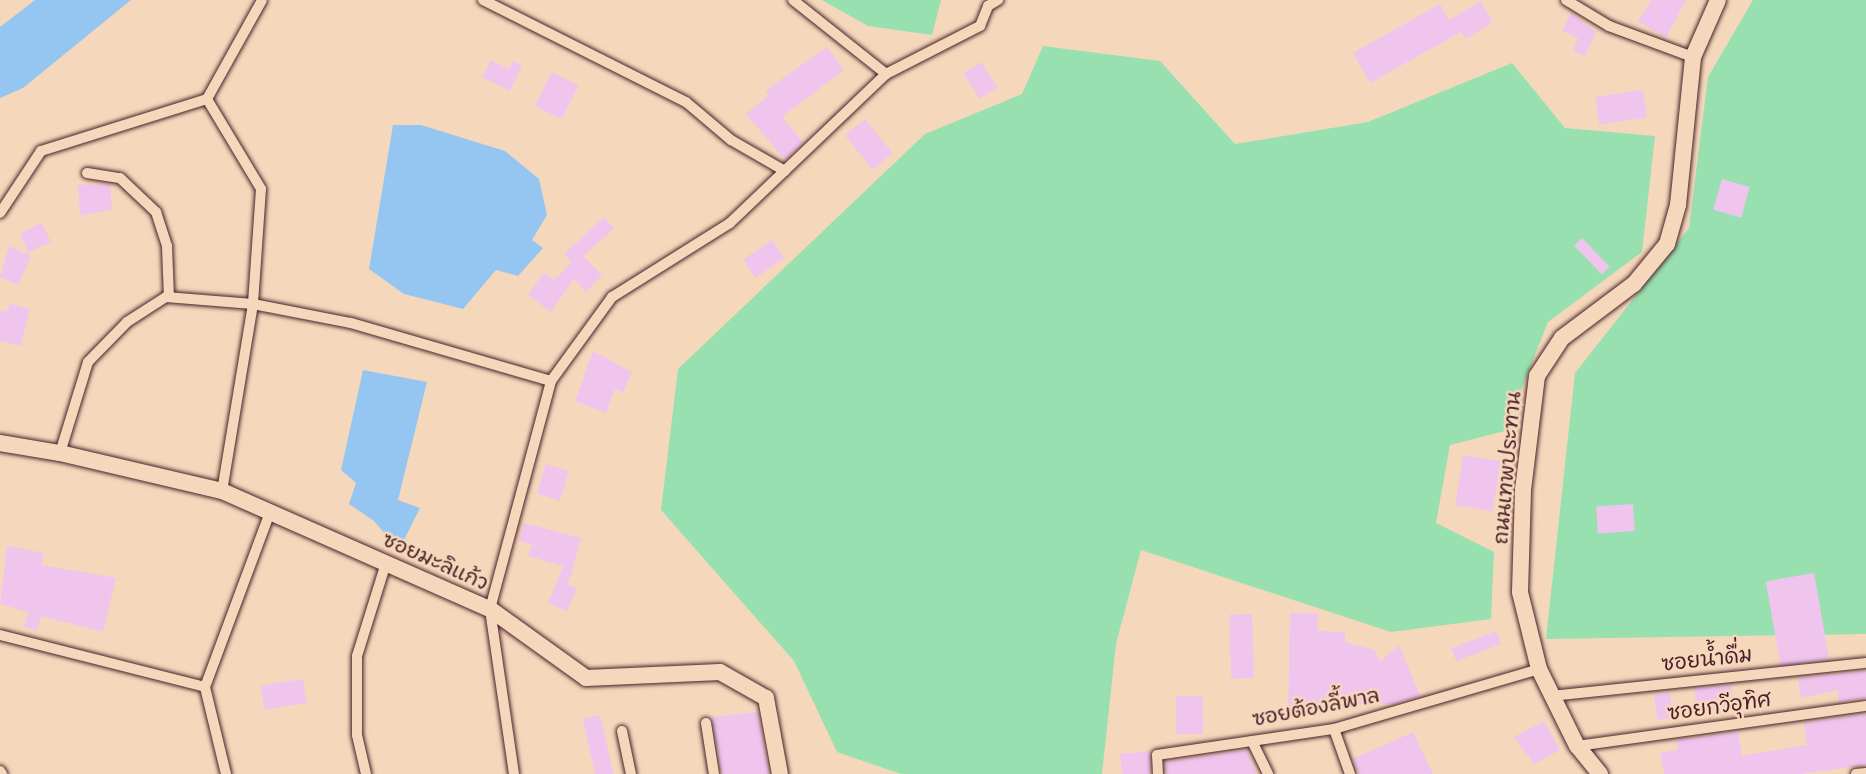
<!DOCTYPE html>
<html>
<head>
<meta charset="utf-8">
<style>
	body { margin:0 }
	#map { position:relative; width:1866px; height:774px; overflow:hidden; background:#f5d8bb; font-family:Pangolin,"Playpen Sans Thai",sans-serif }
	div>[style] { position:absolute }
	.green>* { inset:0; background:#98e0af }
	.water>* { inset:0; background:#95c6f1 }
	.building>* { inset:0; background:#efc5ed; transform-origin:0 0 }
	.roads { filter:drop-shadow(0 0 2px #4a1f2b) drop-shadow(0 0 2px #4a1f2b) }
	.street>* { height:10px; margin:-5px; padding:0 5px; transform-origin:5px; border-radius:5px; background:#f5d8bb }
	.secondary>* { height:16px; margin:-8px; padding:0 8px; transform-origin:8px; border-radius:8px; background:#f5d8bb }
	span { translate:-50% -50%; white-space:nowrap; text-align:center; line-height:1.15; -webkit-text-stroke:5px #f5d8bb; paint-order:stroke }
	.street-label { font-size:21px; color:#4a1f2b }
</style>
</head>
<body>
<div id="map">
	<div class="green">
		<div style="clip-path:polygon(822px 0,941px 0,932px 35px,868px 26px)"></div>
		<div style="clip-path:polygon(1753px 0,1866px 0,1866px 634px,1546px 639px,1575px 373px,1689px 228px,1708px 77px)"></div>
		<div style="clip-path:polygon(1043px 46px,1160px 61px,1235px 144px,1368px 122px,1512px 63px,1565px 128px,1655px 136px,1642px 252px,1548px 322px,1505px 431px,1450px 445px,1436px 523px,1494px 552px,1491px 619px,1391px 632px,1141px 550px,1116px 644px,1102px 774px,901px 774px,837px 752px,794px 661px,661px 510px,678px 369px,925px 134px,1022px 94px)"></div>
	</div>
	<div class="water">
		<div style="clip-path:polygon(35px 0,131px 0,23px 88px,0 98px,0 27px)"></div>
		<div style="clip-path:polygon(393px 125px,421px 125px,505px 151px,539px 179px,547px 215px,532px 240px,543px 248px,518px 276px,496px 270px,463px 309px,404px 294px,369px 269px)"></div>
		<div style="clip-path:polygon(363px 370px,427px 382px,398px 500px,420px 508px,399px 550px,374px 521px,349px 504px,356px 483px,341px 470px)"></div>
	</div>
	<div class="building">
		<div style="clip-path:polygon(1651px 0,1686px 0,1666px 38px,1638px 21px)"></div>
		<div style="clip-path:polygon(1480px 1px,1493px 22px,1466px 39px,1461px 32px,1370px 83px,1353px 53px,1440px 4px,1449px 20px)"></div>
		<div style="clip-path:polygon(1571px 13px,1596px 32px,1585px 56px,1573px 51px,1578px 38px,1562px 31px)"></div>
		<div style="clip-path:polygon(827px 47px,844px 70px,782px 117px,803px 142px,785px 160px,746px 114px,769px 95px,765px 91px)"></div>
		<div style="clip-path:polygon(491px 60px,509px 69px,513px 61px,522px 66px,510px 91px,482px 77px)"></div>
		<div style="left:981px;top:62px;width:30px;height:21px;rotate:57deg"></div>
		<div style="left:552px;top:72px;width:30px;height:38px;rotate:27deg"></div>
		<div style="left:1643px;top:90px;width:28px;height:48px;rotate:82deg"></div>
		<div style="left:865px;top:119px;width:44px;height:26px;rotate:51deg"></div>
		<div style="left:1722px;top:179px;width:29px;height:32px;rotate:16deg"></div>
		<div style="clip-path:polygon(110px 184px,112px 209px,80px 216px,78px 185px)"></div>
		<div style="clip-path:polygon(604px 217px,614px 229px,583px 256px,602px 275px,586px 292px,574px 279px,551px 312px,528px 295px,544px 272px,554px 280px,572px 262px,564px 254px)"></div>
		<div style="left:42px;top:223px;width:21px;height:25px;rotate:65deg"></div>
		<div style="left:1582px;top:238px;width:40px;height:11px;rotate:46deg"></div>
		<div style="left:772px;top:240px;width:22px;height:35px;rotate:56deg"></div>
		<div style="clip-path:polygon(9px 246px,31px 256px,18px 285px,0 277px)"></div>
		<div style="clip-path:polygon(10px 303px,30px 309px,21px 346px,0 341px,0 310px,7px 312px)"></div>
		<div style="clip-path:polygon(593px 351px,632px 372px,623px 393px,615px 389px,606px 413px,575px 401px)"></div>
		<div style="left:1463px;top:455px;width:38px;height:51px;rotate:9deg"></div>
		<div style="left:546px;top:464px;width:24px;height:31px;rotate:17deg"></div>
		<div style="left:1633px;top:504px;width:27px;height:37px;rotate:86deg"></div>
		<div style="clip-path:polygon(524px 523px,581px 538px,568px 585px,577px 588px,567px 611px,548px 603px,563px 566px,528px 556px,532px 544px,519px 541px)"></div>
		<div style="clip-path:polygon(7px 546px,44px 553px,41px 565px,116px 578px,103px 632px,41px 616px,37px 631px,24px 627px,28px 612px,0 604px)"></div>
		<div style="left:1814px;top:573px;width:87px;height:49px;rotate:80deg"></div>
		<div style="clip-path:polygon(1290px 613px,1318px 613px,1318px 631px,1345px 632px,1345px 642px,1374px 650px,1380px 662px,1399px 645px,1420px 696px,1393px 704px,1343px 704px,1343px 709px,1288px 714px)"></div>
		<div style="left:1252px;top:614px;width:64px;height:23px;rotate:88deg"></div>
		<div style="left:1496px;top:631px;width:14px;height:48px;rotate:69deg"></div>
		<div style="clip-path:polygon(1866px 671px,1866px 698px,1839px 702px,1837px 690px,1801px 698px,1798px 678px)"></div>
		<div style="left:303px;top:679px;width:24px;height:43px;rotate:81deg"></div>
		<div style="left:1731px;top:685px;width:25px;height:37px;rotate:85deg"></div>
		<div style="left:1670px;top:693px;width:25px;height:16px;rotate:83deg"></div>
		<div style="left:1176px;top:696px;width:27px;height:38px"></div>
		<div style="clip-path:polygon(758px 712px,769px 774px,722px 774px,711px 717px)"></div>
		<div style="clip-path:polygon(1866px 714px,1866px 765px,1799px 774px,1664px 774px,1660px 753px,1678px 750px,1677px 740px,1738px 732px,1742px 756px,1807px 745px,1804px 723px)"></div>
		<div style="left:600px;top:715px;width:61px;height:18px;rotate:77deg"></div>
		<div style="clip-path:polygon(1544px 721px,1560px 750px,1534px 764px,1514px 737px)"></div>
		<div style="clip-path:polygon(1413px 732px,1433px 774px,1359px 774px,1353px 759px)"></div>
		<div style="clip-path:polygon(1247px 750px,1256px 774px,1166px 774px,1165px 762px)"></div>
		<div style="clip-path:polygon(1150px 751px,1150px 774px,1122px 774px,1120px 754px)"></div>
	</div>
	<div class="roads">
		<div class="street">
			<div style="left:483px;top:0;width:227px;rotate:26.7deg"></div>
			<div style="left:686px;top:102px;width:59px;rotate:40.2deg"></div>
			<div style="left:731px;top:140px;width:62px;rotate:29.9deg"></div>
			<div style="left:793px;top:0;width:119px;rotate:38.5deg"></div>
			<div style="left:1566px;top:0;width:50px;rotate:31.2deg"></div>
			<div style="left:1609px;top:26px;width:90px;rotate:20.3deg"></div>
			<div style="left:207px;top:99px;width:105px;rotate:59deg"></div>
			<div style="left:261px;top:189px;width:115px;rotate:94deg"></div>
			<div style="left:253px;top:304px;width:190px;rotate:99.4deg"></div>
			<div style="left:87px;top:173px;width:33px;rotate:9deg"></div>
			<div style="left:120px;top:178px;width:50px;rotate:43.4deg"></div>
			<div style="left:156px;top:212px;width:36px;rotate:72deg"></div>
			<div style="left:167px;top:246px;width:51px;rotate:87.8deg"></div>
			<div style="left:0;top:213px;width:74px;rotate:-56.5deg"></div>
			<div style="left:41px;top:151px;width:174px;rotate:-17.4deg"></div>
			<div style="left:207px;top:99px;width:113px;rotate:-60.9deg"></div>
			<div style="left:60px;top:453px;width:95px;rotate:-72.9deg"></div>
			<div style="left:88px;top:362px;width:56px;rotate:-45.7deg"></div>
			<div style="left:127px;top:322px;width:46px;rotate:-32.7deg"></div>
			<div style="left:166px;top:297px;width:87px;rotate:4.6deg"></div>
			<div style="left:253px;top:304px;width:100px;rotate:11deg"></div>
			<div style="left:351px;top:323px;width:208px;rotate:16.2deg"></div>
			<div style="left:0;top:635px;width:211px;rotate:14.2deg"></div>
			<div style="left:1551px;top:696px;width:317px;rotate:-6deg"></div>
			<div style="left:706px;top:723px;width:52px;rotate:81.1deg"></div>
			<div style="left:1334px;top:729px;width:48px;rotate:70.4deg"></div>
			<div style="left:622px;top:731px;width:44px;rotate:78.2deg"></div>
			<div style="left:1252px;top:741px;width:37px;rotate:64deg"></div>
			<div style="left:1577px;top:746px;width:292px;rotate:-7.9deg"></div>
			<div style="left:0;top:771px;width:4px;rotate:56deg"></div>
			<div style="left:226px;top:774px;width:89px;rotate:-103.6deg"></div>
			<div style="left:205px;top:687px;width:187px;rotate:-69.6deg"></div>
			<div style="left:366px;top:774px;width:40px;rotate:-103deg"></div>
			<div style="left:357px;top:735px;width:79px;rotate:-90deg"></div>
			<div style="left:357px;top:656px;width:97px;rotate:-72.7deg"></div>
			<div style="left:514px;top:774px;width:167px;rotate:-98.3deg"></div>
			<div style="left:490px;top:609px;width:236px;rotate:-75deg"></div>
			<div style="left:551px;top:381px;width:104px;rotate:-54deg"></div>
			<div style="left:612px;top:297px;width:139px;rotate:-32.1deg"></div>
			<div style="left:730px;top:223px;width:216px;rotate:-43.7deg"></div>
			<div style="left:886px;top:74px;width:106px;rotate:-27.1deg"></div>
			<div style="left:980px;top:26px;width:22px;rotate:-68deg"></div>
			<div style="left:988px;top:6px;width:12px;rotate:-31deg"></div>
			<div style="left:1158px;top:774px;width:19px;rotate:-93deg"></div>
			<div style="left:1157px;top:755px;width:179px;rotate:-8.4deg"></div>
			<div style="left:1334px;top:729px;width:214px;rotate:-16.3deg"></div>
			<div style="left:1856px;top:774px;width:10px;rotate:-6deg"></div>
		</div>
		<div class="secondary">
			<div style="left:0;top:443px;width:61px;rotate:9.5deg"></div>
			<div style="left:60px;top:453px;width:166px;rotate:13.2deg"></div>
			<div style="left:222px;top:491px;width:293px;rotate:23.8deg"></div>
			<div style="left:490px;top:609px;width:118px;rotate:35.7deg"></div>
			<div style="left:586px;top:678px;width:134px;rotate:-2.6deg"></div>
			<div style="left:720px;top:672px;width:53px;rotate:29.5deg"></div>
			<div style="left:766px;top:698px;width:77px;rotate:79.6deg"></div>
			<div style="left:1600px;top:774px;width:36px;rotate:-129deg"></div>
			<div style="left:1577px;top:746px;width:86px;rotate:-116.3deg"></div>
			<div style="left:1539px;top:669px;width:79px;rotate:-103.9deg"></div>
			<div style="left:1520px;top:592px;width:102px;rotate:-88.3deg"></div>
			<div style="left:1523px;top:490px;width:115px;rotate:-83deg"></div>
			<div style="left:1537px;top:376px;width:45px;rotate:-56.7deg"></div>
			<div style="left:1562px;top:338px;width:90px;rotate:-36.9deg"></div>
			<div style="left:1634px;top:284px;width:52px;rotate:-50.5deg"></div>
			<div style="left:1667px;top:244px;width:41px;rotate:-74.2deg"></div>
			<div style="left:1678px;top:205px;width:149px;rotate:-84.2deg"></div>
			<div style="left:1693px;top:57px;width:62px;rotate:-66.3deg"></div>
		</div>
	</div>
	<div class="street-label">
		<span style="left:1508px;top:468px;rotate:-85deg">ถนนเทพประทาน</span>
		<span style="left:435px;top:562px;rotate:24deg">ซอยมะลิแก้ว</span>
		<span style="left:1707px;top:660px;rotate:-6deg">ซอยน้ำดื่ม</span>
		<span style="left:1719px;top:707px;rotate:-8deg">ซอยกวีอุทิศ</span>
		<span style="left:1316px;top:708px;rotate:-11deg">ซอยต้องลี้พาล</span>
	</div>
</div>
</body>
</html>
